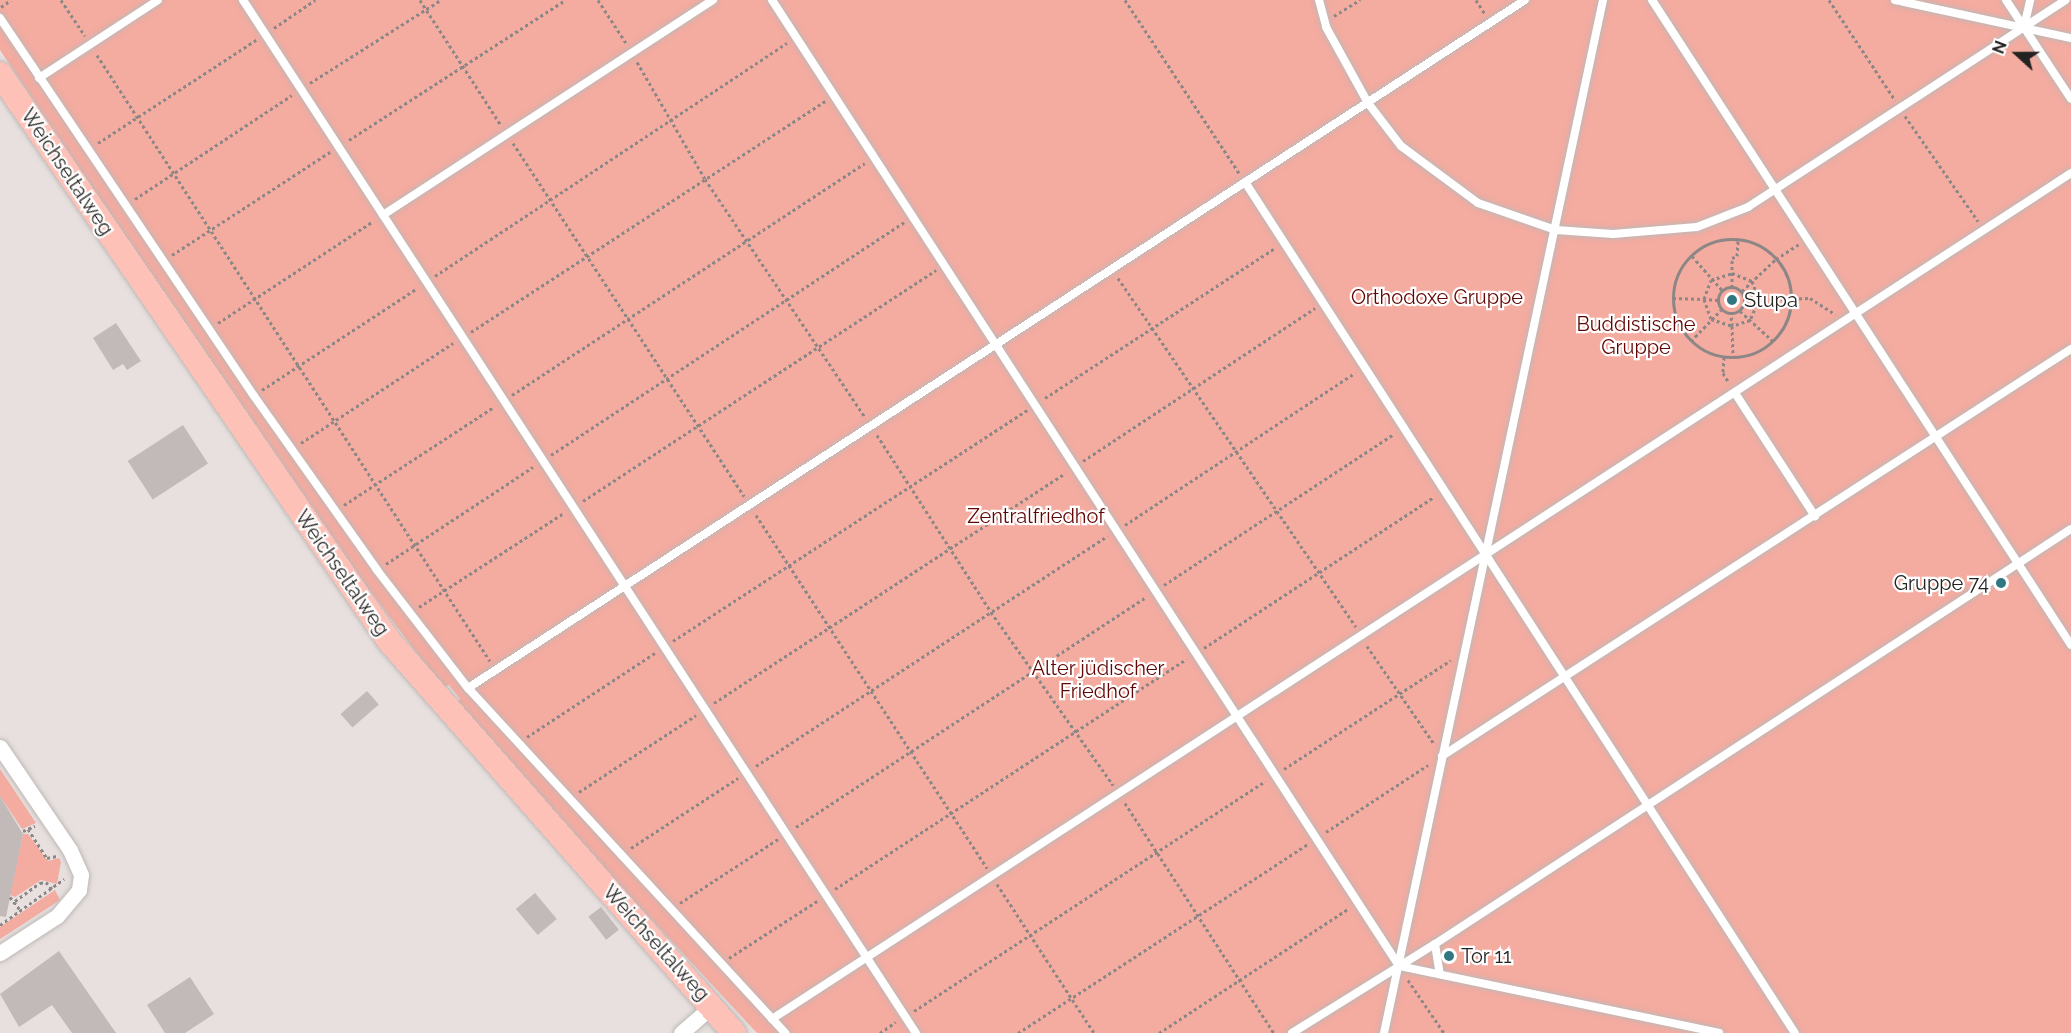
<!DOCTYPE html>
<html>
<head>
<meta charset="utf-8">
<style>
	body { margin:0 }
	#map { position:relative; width:2071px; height:1033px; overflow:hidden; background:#e7e0df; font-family:Raleway,sans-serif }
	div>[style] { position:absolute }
	.green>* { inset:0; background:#f4aba0 }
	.building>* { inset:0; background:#c1bab9; transform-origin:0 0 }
	.path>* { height:3px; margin-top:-1.5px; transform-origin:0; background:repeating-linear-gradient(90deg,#8c8786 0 3px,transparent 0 6px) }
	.path>.ring { margin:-1.5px; padding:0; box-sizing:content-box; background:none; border:3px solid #8c8786; border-radius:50% }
	.roads { filter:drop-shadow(0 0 2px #beb8b6) drop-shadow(0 0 2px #beb8b6) }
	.service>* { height:8px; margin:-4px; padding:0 4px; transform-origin:4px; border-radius:4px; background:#fff }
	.minor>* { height:15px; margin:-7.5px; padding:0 7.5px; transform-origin:7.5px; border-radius:7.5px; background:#fff }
	.primary>* { height:24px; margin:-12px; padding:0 12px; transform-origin:12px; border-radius:12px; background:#fdc1b8 }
	.dots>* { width:16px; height:16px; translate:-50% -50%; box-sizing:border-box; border:3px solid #fff; border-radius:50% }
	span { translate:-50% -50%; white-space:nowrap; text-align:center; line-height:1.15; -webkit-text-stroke:4.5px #fff; paint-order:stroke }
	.street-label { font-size:20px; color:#252322 }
	.park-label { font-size:20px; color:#610604 }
	.poi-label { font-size:20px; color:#252322 }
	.left { translate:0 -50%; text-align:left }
	.right { translate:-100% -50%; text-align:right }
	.north { position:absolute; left:1987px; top:24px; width:60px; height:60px; -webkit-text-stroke:4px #fff; paint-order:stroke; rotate:291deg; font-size:16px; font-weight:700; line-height:24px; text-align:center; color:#252322 }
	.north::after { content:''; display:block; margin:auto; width:21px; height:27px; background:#252322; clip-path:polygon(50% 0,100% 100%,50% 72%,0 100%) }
</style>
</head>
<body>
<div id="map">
	<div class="green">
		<div style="clip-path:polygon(0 0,2071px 0,2071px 1033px,757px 1033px,501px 758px,456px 705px,460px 699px,449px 685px,443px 688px,340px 551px,238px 406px,0 50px)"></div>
		<div style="clip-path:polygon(0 769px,36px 823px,22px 829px,0 796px)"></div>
		<div style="clip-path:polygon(23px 834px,28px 834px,48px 861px,59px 858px,61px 862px,57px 884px,41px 880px,15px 897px,10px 895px)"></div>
		<div style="clip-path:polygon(55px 890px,60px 900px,0 939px,0 927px)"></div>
	</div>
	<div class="building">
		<div style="clip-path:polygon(116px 323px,141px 361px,127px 370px,123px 364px,113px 370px,93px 338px)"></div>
		<div style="left:183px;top:425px;width:46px;height:66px;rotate:57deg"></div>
		<div style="left:367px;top:691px;width:18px;height:35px;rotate:49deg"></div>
		<div style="clip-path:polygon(0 796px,23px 834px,6px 917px,0 916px)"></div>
		<div style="left:535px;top:893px;width:34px;height:25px;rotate:50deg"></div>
		<div style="left:601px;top:907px;width:29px;height:16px;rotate:52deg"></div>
		<div style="clip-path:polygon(59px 951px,116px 1033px,72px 1033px,52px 1005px,19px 1027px,0 994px)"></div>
		<div style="clip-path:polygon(190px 977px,214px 1014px,185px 1033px,165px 1033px,147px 1005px)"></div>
	</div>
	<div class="path">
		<div style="left:61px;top:0;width:43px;rotate:56.3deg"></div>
		<div style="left:420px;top:0;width:149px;rotate:57.1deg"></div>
		<div style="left:598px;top:0;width:51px;rotate:56.9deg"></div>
		<div style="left:1125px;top:0;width:207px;rotate:56.6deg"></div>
		<div style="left:1476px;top:0;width:17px;rotate:57deg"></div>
		<div style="left:1829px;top:0;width:120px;rotate:56.6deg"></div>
		<div style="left:1px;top:7px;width:12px;rotate:-35deg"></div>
		<div style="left:1334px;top:16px;width:31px;rotate:-32deg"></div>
		<div style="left:274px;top:28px;width:50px;rotate:-34.3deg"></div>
		<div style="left:97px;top:55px;width:722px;rotate:57.04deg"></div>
		<div style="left:637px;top:62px;width:135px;rotate:59.8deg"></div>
		<div style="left:705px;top:179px;width:287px;rotate:56.1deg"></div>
		<div style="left:310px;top:83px;width:155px;rotate:-32.4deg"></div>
		<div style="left:1905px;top:116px;width:128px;rotate:55.2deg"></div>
		<div style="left:349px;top:140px;width:257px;rotate:-32.9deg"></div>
		<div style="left:98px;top:143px;width:189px;rotate:-33.1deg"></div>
		<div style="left:513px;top:143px;width:422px;rotate:56.8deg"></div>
		<div style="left:135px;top:199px;width:188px;rotate:-33.5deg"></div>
		<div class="ring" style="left:1673px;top:239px;width:115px;height:115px"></div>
		<div style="left:172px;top:255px;width:189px;rotate:-33.1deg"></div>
		<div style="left:1692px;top:256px;width:45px;rotate:48.6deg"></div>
		<div style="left:435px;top:276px;width:422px;rotate:-33.5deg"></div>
		<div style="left:1118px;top:278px;width:422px;rotate:55.7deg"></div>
		<div style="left:1732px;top:287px;width:29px;rotate:-90deg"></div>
		<div style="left:1732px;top:258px;width:5px;rotate:-22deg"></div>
		<div style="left:1737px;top:256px;width:16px;rotate:-86deg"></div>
		<div class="ring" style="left:1718px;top:287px;width:23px;height:23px"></div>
		<div style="left:1742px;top:291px;width:47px;rotate:-43.3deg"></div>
		<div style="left:1776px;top:259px;width:27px;rotate:-33deg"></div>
		<div style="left:1673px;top:298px;width:31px;rotate:2deg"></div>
		<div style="left:1704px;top:299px;width:20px;rotate:-70deg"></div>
		<div style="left:1711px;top:280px;width:22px;rotate:-18deg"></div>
		<div style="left:1732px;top:273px;width:22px;rotate:22deg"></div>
		<div style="left:1752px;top:281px;width:19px;rotate:69deg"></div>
		<div style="left:1759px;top:299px;width:23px;rotate:113deg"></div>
		<div style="left:1750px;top:320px;width:19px;rotate:162deg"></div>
		<div style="left:1732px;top:326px;width:12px;rotate:-95deg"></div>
		<div style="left:1718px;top:300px;width:14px;rotate:-176deg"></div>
		<div style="left:1704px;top:299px;width:21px;rotate:71deg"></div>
		<div style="left:1711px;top:319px;width:22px;rotate:18deg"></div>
		<div style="left:1732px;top:326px;width:31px;rotate:88deg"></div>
		<div style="left:1745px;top:300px;width:65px;rotate:-1.8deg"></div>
		<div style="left:1810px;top:298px;width:30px;rotate:33deg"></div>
		<div style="left:1740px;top:311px;width:45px;rotate:42.3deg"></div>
		<div style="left:218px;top:323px;width:186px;rotate:-33.3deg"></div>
		<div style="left:471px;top:332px;width:423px;rotate:-33.1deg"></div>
		<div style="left:1691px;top:341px;width:43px;rotate:-45.9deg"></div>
		<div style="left:1724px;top:357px;width:16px;rotate:94deg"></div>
		<div style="left:1723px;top:373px;width:12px;rotate:59deg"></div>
		<div style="left:262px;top:390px;width:186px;rotate:-33.3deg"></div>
		<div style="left:512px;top:395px;width:422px;rotate:-33.3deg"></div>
		<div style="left:1045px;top:398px;width:275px;rotate:-33.1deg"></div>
		<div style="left:877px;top:435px;width:211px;rotate:57.2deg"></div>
		<div style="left:991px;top:612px;width:212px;rotate:54.8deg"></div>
		<div style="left:301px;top:443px;width:182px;rotate:-33.3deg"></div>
		<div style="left:551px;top:455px;width:423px;rotate:-33.4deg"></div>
		<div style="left:1083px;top:461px;width:278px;rotate:-33.4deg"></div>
		<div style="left:583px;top:501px;width:422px;rotate:-33.2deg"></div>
		<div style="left:344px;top:505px;width:179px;rotate:-33.2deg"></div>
		<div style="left:756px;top:515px;width:422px;rotate:56.8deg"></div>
		<div style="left:1125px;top:525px;width:276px;rotate:-33.5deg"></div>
		<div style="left:386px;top:564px;width:176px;rotate:-33.4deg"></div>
		<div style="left:1164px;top:585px;width:275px;rotate:-33.3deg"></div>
		<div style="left:419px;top:607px;width:173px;rotate:-33deg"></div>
		<div style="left:673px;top:641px;width:423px;rotate:-33.1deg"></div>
		<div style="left:1367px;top:646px;width:119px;rotate:55.6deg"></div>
		<div style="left:1204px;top:648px;width:275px;rotate:-33.3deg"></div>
		<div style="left:714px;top:703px;width:420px;rotate:-33.2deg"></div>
		<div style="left:527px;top:737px;width:153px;rotate:-33.3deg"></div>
		<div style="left:756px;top:766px;width:420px;rotate:-33.2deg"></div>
		<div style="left:1284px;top:769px;width:199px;rotate:-33.1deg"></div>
		<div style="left:579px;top:792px;width:140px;rotate:-33.3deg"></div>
		<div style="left:1125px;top:803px;width:274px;rotate:57.1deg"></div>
		<div style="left:796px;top:827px;width:419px;rotate:-33.3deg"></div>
		<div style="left:28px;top:829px;width:35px;rotate:57deg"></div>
		<div style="left:47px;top:858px;width:10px;rotate:-11deg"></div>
		<div style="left:23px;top:831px;width:13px;rotate:-23deg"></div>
		<div style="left:1326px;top:832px;width:122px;rotate:-33.3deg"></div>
		<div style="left:631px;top:848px;width:128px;rotate:-33.2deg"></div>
		<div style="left:997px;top:884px;width:178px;rotate:56.9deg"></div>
		<div style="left:835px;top:889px;width:420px;rotate:-33.2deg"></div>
		<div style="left:10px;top:897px;width:18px;rotate:52deg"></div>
		<div style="left:15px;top:901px;width:31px;rotate:-36deg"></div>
		<div style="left:40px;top:883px;width:6px;rotate:-9deg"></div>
		<div style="left:46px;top:882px;width:9px;rotate:49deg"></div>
		<div style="left:680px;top:903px;width:117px;rotate:-33.1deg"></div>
		<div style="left:0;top:925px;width:79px;rotate:-35.7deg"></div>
		<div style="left:729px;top:958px;width:105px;rotate:-32.9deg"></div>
		<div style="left:1408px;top:980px;width:64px;rotate:55.8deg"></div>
		<div style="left:914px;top:1011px;width:420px;rotate:-33.2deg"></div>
		<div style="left:880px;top:1033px;width:19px;rotate:-35deg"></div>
		<div style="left:1018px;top:1033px;width:346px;rotate:-33.1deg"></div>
		<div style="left:1159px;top:1033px;width:226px;rotate:-33.3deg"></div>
	</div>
	<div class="roads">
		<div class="service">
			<div style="left:243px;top:0;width:1233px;rotate:56.92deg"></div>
			<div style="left:772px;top:0;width:1152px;rotate:57.01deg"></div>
			<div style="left:1399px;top:966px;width:327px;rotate:11.8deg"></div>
			<div style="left:1319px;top:0;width:28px;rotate:75deg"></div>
			<div style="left:1326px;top:27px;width:87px;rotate:61.1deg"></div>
			<div style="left:1368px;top:103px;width:54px;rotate:52.5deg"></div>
			<div style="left:1401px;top:146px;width:96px;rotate:36.5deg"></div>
			<div style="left:1478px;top:203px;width:83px;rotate:19.1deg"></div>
			<div style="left:1556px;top:230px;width:57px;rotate:4deg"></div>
			<div style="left:1613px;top:234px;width:84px;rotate:-4.8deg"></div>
			<div style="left:1697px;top:227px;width:55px;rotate:-21.4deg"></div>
			<div style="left:1748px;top:207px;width:379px;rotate:-33.1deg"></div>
			<div style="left:1652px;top:0;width:769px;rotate:56.99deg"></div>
			<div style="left:1895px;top:0;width:180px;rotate:12.2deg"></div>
			<div style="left:2006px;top:0;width:118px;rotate:56.7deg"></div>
			<div style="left:0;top:18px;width:455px;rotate:56.1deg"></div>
			<div style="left:254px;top:396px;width:213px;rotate:54.7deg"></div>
			<div style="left:377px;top:570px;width:149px;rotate:52.4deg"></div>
			<div style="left:468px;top:688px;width:469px;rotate:47.4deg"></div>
			<div style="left:2024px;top:27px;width:28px;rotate:-77deg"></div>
			<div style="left:39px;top:78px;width:142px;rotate:-33.2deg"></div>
			<div style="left:1245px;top:182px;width:1013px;rotate:57.13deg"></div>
			<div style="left:383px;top:215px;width:394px;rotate:-33.1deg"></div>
			<div style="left:1735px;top:393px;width:147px;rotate:57deg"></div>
			<div style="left:468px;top:688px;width:1261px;rotate:-33.06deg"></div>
			<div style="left:1442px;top:756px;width:749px;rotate:-32.91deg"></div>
			<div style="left:1435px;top:944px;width:30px;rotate:81deg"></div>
			<div style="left:772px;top:1019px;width:1550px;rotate:-33.07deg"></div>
			<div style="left:1292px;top:1033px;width:168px;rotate:-31.9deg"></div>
			<div style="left:1435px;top:944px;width:759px;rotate:-33.13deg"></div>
			<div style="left:1384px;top:1033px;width:1056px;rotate:-78.03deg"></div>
		</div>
		<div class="minor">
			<div style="left:0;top:747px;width:125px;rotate:55.8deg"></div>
			<div style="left:70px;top:850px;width:27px;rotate:66deg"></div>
			<div style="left:81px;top:875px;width:15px;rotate:98deg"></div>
			<div style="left:79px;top:890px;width:34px;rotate:130deg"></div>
			<div style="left:57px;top:916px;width:68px;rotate:147deg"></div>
			<div style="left:681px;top:1033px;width:41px;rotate:-41.1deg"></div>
		</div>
		<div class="primary">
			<div style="left:0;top:74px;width:689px;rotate:55.53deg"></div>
			<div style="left:390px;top:642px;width:521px;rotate:48.66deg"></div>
		</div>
	</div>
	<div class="dots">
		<div style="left:1732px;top:300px;background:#307782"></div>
		<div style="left:2001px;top:583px;background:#307782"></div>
		<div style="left:1449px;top:956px;background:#307782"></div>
	</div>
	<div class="street-label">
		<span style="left:67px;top:172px;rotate:56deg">Weichseltalweg</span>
		<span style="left:342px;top:573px;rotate:55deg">Weichseltalweg</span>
		<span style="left:656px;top:943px;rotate:48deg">Weichseltalweg</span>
	</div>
	<div class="park-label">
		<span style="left:1437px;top:297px">Orthodoxe Gruppe</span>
		<span style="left:1636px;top:336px">Buddistische<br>Gruppe</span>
		<span style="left:1036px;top:516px">Zentralfriedhof</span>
		<span style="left:1098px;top:680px">Alter jüdischer<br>Friedhof</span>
	</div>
	<div class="poi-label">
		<span class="left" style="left:1744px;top:300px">Stupa</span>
		<span class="right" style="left:1989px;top:583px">Gruppe 74</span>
		<span class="left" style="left:1461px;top:956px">Tor 11</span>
	</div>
	<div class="north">N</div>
</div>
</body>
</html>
